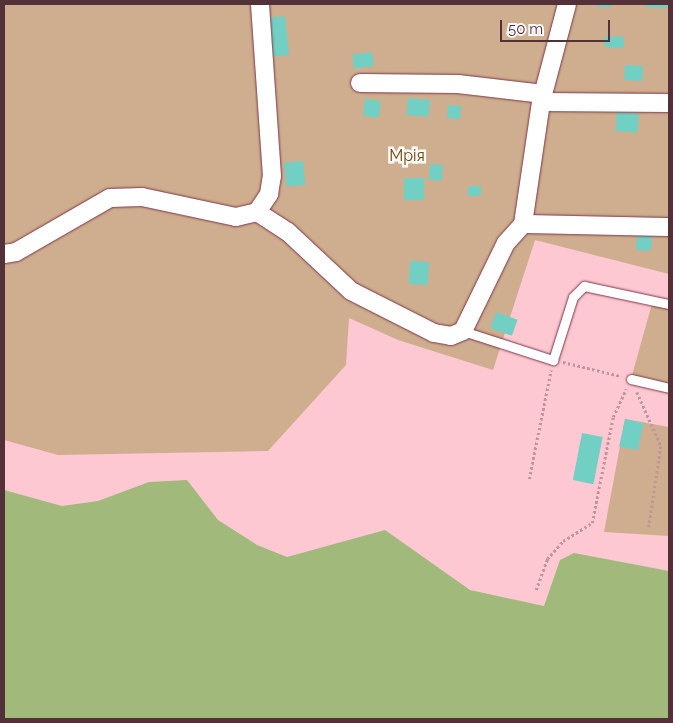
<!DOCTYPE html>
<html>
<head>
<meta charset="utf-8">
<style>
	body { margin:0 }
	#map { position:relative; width:673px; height:723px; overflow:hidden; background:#fdc8d2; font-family:Raleway,sans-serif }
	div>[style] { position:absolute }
	.green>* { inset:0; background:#ceae8e }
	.water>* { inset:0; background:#a1b97a }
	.building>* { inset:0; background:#72cfc4; transform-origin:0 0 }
	.path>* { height:2.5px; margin-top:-1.25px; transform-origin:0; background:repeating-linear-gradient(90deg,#c1939b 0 2.5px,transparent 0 5px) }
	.roads { filter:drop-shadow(0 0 1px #7f3649) drop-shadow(0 0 1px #7f3649) }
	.lane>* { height:9px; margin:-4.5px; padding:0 4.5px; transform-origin:4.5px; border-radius:4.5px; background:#fff }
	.street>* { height:18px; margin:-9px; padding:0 9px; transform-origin:9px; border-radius:9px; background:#fff }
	span { translate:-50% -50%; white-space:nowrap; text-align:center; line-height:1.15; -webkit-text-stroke:5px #f9f9f9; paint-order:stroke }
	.park-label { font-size:16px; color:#754503 }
	.frame { position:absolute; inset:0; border:5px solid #533138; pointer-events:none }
	.scale { position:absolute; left:500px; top:20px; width:110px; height:22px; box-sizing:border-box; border:2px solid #533138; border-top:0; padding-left:6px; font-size:15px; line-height:18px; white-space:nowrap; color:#533138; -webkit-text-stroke:4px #f9f9f9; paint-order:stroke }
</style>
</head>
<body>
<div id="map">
	<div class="green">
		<div style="clip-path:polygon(4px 4px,669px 4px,669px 274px,535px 240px,493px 370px,398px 340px,349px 318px,346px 365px,268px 451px,58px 455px,4px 440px)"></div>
		<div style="clip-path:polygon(653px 300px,669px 304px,669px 388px,631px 379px)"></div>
		<div style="clip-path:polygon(625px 419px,669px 427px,669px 536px,604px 532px)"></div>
	</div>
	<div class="water">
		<div style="clip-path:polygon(187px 480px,218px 520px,257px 545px,287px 557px,385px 530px,470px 590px,544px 606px,560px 560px,574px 553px,669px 571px,669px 719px,4px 719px,4px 490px,62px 506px,98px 501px,149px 482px)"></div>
	</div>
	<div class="building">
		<div style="left:597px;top:4px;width:14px;height:3px"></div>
		<div style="clip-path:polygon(646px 4px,667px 4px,667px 8px,646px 7px)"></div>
		<div style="left:285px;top:16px;width:39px;height:16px;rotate:84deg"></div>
		<div style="left:605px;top:36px;width:19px;height:11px;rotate:3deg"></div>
		<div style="left:372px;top:52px;width:14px;height:20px;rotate:82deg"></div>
		<div style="left:625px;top:65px;width:18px;height:15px;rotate:3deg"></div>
		<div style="left:408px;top:98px;width:22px;height:17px;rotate:5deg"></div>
		<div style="left:365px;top:99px;width:16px;height:17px;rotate:7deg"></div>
		<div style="left:448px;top:105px;width:13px;height:13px;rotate:4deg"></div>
		<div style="left:617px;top:112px;width:22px;height:19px;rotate:5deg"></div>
		<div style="left:303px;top:161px;width:24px;height:19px;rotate:85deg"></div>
		<div style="left:430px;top:164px;width:13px;height:16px;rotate:4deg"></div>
		<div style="left:404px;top:178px;width:20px;height:22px"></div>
		<div style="left:468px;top:186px;width:13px;height:10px"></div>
		<div style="left:637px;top:235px;width:15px;height:15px;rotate:4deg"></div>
		<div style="left:410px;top:261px;width:19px;height:23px;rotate:3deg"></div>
		<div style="left:496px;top:312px;width:23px;height:17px;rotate:20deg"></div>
		<div style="left:625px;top:419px;width:19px;height:28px;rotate:12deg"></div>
		<div style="left:582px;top:433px;width:21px;height:48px;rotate:11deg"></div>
	</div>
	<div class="path">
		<div style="left:563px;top:362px;width:60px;rotate:13.6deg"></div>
		<div style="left:637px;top:392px;width:59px;rotate:66deg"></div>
		<div style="left:661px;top:446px;width:82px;rotate:98.4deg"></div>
		<div style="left:529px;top:479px;width:111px;rotate:-78.6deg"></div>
		<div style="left:536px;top:590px;width:33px;rotate:-70deg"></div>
		<div style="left:547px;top:559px;width:24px;rotate:-48deg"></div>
		<div style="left:563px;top:541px;width:34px;rotate:-32deg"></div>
		<div style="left:592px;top:523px;width:108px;rotate:-78.8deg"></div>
		<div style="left:613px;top:417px;width:31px;rotate:-65deg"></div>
	</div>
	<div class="roads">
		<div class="lane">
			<div style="left:463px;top:331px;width:95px;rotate:17.9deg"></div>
			<div style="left:553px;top:360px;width:66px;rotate:-72.4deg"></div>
			<div style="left:573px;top:297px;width:16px;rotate:-45deg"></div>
			<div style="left:584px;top:286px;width:87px;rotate:12deg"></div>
			<div style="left:631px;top:379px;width:39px;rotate:13deg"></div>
		</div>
		<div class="street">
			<div style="left:360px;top:83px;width:98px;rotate:0.6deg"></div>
			<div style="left:458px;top:84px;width:86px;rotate:6.7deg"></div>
			<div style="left:541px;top:102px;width:128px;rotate:0.4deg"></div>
			<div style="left:257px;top:212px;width:22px;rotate:-56deg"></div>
			<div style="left:269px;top:194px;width:18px;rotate:-81deg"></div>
			<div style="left:272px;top:176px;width:172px;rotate:-94deg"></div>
			<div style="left:523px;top:224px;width:146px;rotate:1.2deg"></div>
			<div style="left:4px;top:254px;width:12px;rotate:-9deg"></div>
			<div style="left:16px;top:252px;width:108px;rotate:-29.9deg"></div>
			<div style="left:110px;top:198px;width:32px;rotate:-2deg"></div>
			<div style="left:142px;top:197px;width:96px;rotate:12deg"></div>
			<div style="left:236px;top:217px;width:22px;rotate:-13deg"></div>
			<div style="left:257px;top:212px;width:37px;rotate:33deg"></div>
			<div style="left:288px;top:232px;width:86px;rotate:43.1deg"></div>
			<div style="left:351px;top:291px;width:93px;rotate:26.8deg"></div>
			<div style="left:434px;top:333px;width:17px;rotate:10deg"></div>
			<div style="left:451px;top:336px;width:13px;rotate:-23deg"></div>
			<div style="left:463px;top:331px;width:98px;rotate:-64deg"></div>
			<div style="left:506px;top:243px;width:25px;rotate:-48deg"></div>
			<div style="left:523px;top:224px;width:123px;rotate:-81.6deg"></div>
			<div style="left:541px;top:102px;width:101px;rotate:-75.1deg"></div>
		</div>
	</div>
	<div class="park-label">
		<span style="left:407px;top:156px">Мрія</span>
	</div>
	<div class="frame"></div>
	<div class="scale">50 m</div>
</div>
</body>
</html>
